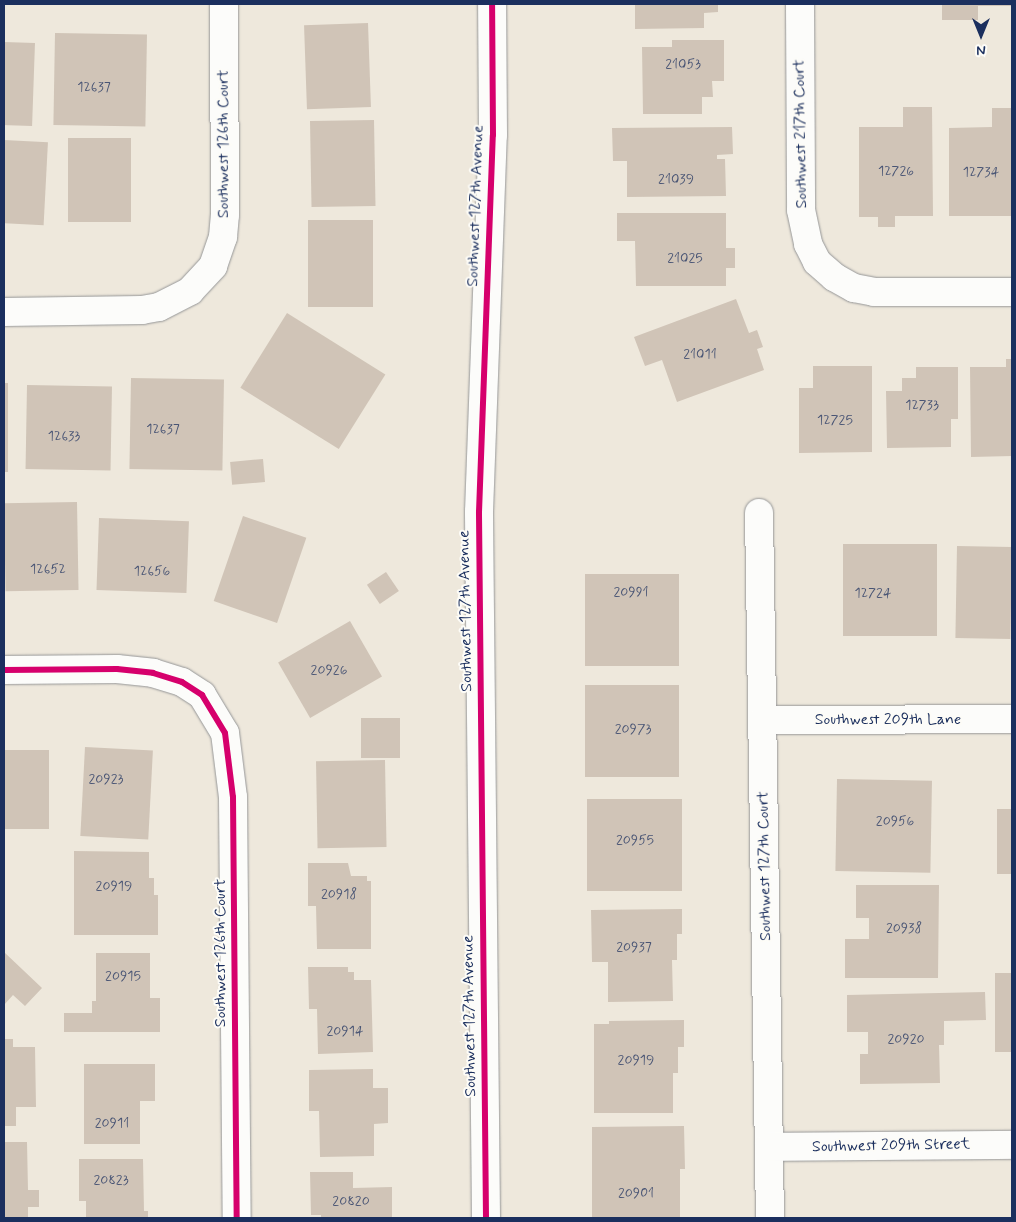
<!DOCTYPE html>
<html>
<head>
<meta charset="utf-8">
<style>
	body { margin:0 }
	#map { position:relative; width:1016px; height:1222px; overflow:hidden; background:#eee8dc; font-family:Mynerve,sans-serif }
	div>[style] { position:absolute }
	.building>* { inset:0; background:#d0c4b7; transform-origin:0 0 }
	.roads { filter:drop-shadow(0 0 1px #959697) drop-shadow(0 0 1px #959697) }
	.minor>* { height:28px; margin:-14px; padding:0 14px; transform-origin:14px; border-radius:14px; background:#fcfcfa }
	.tertiary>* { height:28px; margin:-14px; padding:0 14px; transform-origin:14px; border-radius:14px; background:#fcfcfa }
	.cycleway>* { height:6px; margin:-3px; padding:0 3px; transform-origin:3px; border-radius:3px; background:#d6006c }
	span { translate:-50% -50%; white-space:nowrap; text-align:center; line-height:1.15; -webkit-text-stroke:4px #fdfcf7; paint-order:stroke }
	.number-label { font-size:14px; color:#485474 }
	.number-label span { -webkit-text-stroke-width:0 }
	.street-label { font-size:16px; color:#1b2f5e }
	.frame { position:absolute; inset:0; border:5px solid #1b2f5e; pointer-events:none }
	.north { position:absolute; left:956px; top:10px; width:50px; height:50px; -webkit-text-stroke:4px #fdfcf7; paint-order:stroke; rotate:180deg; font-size:14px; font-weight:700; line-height:20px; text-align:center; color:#1b2f5e }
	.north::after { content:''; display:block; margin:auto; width:18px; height:22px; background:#1b2f5e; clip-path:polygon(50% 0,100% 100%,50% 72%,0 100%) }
</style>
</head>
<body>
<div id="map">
	<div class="building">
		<div style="clip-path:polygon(635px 4px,718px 4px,718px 12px,704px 13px,704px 28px,635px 29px)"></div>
		<div style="clip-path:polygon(942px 4px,1012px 4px,1012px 6px,978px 6px,978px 20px,942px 20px)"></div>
		<div style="left:368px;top:23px;width:84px;height:64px;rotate:88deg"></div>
		<div style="left:55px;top:33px;width:92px;height:92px;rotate:1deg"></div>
		<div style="clip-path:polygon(672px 40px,724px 40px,724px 81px,712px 81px,713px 97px,702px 97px,702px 114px,643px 114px,642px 47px,672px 47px)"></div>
		<div style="left:4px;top:42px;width:31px;height:83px;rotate:2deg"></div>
		<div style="clip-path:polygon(903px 107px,932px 107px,933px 216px,895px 216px,895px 227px,878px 227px,878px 217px,859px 217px,859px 127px,903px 127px)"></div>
		<div style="clip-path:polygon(992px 108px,1012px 108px,1012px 216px,949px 216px,949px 128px,992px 127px)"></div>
		<div style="left:374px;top:120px;width:86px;height:64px;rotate:89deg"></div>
		<div style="clip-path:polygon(732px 127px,733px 154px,717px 155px,717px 159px,725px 159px,726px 196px,627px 197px,627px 161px,613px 161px,612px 128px)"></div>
		<div style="left:68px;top:138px;width:63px;height:84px"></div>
		<div style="left:4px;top:140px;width:44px;height:83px;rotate:3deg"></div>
		<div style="clip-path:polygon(617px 213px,726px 213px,726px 248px,735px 248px,735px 268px,726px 268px,726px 286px,636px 286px,635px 241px,617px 241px)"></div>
		<div style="left:308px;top:220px;width:65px;height:87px"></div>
		<div style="clip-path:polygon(736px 299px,749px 333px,757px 330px,763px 347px,757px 349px,764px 370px,677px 402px,662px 360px,645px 366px,634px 337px)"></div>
		<div style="left:287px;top:313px;width:116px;height:88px;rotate:32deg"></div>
		<div style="clip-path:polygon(1006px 359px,1012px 359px,1012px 456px,971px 457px,970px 367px,1006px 367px)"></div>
		<div style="clip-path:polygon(813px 366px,872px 366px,872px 452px,799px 453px,799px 388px,813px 388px)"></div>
		<div style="clip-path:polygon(916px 367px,958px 367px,958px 419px,951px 419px,951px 447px,887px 448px,886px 391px,902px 391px,902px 378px,916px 378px)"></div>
		<div style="left:131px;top:378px;width:93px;height:91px;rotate:1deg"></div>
		<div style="left:4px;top:383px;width:4px;height:89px"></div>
		<div style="left:27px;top:385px;width:85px;height:84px;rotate:1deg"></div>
		<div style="left:263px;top:459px;width:23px;height:33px;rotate:85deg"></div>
		<div style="left:77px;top:502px;width:88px;height:73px;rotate:89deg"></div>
		<div style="left:243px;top:516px;width:67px;height:90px;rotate:19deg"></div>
		<div style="left:99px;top:518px;width:90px;height:72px;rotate:2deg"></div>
		<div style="left:843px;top:544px;width:94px;height:92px"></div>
		<div style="left:957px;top:546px;width:55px;height:92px;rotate:1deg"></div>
		<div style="left:386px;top:572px;width:23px;height:23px;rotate:56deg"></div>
		<div style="left:585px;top:574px;width:94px;height:92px"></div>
		<div style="left:350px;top:621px;width:64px;height:83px;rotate:60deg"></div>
		<div style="left:585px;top:685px;width:94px;height:92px"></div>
		<div style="left:361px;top:718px;width:39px;height:40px"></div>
		<div style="left:85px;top:747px;width:68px;height:89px;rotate:3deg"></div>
		<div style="left:4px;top:750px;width:45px;height:79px"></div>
		<div style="left:385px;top:760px;width:87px;height:69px;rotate:89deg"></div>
		<div style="left:837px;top:779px;width:95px;height:92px;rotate:1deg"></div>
		<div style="left:587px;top:799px;width:95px;height:92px"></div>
		<div style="left:997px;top:809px;width:15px;height:65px"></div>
		<div style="clip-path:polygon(74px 851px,149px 852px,149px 878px,154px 878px,154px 895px,158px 895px,158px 935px,74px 935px)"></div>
		<div style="clip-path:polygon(308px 863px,348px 863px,351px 876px,367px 876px,367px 881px,371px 881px,371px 949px,317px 949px,316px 906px,308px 906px)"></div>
		<div style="clip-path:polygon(856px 885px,939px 885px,938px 978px,845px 978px,845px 939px,869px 939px,869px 918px,856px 918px)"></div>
		<div style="clip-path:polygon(682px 909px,682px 934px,677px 934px,677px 960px,672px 960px,673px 1001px,608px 1002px,608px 962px,592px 962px,591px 910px)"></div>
		<div style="clip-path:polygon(4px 952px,42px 988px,25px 1006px,13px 995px,4px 1005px)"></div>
		<div style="clip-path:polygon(96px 953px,150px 953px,150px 998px,160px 998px,160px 1032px,64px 1032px,64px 1013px,92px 1013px,92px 1001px,96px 1001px)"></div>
		<div style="clip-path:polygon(308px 967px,348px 967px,348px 972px,354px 972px,354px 980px,371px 980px,373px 1052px,318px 1054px,317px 1009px,309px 1009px)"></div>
		<div style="left:995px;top:973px;width:17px;height:79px"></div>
		<div style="clip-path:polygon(985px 992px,986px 1020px,944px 1021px,944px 1045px,939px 1045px,940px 1083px,860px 1084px,860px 1054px,868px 1054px,868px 1032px,847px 1032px,847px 995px)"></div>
		<div style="clip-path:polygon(684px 1020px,684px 1047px,678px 1047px,678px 1073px,673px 1073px,673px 1113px,594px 1113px,594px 1024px,609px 1024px,609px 1021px)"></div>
		<div style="clip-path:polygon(4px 1039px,13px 1039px,13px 1047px,35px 1047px,36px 1107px,16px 1107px,16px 1126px,4px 1126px)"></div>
		<div style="clip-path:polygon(84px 1064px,155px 1064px,155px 1101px,140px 1101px,140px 1144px,84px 1144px)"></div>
		<div style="clip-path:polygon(373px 1069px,373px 1088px,388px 1088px,388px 1123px,374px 1124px,374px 1156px,320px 1157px,319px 1111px,309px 1111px,309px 1070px)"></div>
		<div style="clip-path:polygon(684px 1126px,685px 1169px,680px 1169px,680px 1218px,592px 1218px,592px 1127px)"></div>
		<div style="clip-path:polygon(4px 1142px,27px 1142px,28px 1190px,39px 1190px,39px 1207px,28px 1207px,28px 1218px,4px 1218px)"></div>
		<div style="clip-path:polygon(79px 1159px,143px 1159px,144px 1211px,148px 1211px,148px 1218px,86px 1218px,86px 1201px,79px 1201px)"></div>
		<div style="clip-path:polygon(310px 1172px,353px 1172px,353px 1188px,392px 1187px,392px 1218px,321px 1218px,321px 1215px,311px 1215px)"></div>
	</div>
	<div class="roads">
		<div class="minor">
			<div style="left:800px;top:4px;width:206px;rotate:89.7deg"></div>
			<div style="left:801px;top:210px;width:35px;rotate:78deg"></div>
			<div style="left:808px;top:244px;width:20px;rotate:63deg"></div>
			<div style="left:817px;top:262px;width:23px;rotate:41deg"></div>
			<div style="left:834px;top:277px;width:23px;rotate:29deg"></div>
			<div style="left:854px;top:288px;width:20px;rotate:11deg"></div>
			<div style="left:874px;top:292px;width:138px"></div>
			<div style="left:4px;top:312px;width:138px;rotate:-0.8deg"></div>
			<div style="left:142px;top:310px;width:17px;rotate:-10deg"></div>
			<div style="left:159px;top:307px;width:35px;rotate:-27deg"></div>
			<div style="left:190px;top:291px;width:34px;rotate:-47deg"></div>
			<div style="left:213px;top:266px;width:31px;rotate:-71deg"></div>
			<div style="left:223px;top:237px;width:22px;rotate:-85deg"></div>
			<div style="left:225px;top:215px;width:211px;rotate:-90.3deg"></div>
			<div style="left:759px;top:513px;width:705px;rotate:89.11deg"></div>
			<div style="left:4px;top:670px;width:113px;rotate:-0.5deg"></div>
			<div style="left:117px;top:669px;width:36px;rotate:6deg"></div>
			<div style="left:153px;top:673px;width:30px;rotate:17deg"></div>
			<div style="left:182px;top:682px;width:24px;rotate:33deg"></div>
			<div style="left:202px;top:695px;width:44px;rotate:58.8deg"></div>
			<div style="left:225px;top:733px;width:64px;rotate:82.9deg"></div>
			<div style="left:233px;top:797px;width:421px;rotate:89.5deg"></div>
			<div style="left:763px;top:720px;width:249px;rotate:-0.2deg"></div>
			<div style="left:769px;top:1147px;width:243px;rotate:-0.5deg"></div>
		</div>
		<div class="tertiary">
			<div style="left:486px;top:1218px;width:706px;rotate:-90.57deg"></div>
			<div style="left:479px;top:512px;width:377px;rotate:-87.9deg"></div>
			<div style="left:493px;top:135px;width:131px;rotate:-90.4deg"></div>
		</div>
	</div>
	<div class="cycleway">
		<div style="left:4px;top:670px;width:113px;rotate:-0.5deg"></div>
		<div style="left:117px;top:669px;width:36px;rotate:6deg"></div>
		<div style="left:153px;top:673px;width:30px;rotate:17deg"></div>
		<div style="left:182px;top:682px;width:24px;rotate:33deg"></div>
		<div style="left:202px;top:695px;width:44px;rotate:58.8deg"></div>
		<div style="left:225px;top:733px;width:64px;rotate:82.9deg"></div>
		<div style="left:233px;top:797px;width:421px;rotate:89.5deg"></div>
		<div style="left:486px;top:1218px;width:706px;rotate:-90.57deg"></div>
		<div style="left:479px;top:512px;width:377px;rotate:-87.9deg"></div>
		<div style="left:493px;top:135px;width:131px;rotate:-90.4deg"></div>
	</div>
	<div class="number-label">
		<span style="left:683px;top:64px">21053</span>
		<span style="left:94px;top:87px">12637</span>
		<span style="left:896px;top:171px">12726</span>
		<span style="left:981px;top:172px">12734</span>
		<span style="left:676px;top:179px">21039</span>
		<span style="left:685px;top:258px">21025</span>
		<span style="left:700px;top:354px">21011</span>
		<span style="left:922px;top:405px">12733</span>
		<span style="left:835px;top:420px">12725</span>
		<span style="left:163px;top:429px">12637</span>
		<span style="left:64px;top:436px">12633</span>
		<span style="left:48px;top:569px">12652</span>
		<span style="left:152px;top:571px">12656</span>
		<span style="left:631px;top:592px">20991</span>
		<span style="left:873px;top:593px">12724</span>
		<span style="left:329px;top:670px">20926</span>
		<span style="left:633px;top:729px">20973</span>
		<span style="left:106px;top:779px">20923</span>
		<span style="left:895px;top:821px">20956</span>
		<span style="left:635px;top:840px">20955</span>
		<span style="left:114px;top:886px">20919</span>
		<span style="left:339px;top:894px">20918</span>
		<span style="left:904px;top:928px">20938</span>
		<span style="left:634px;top:947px">20937</span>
		<span style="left:123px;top:976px">20915</span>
		<span style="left:345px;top:1031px">20914</span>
		<span style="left:906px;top:1039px">20920</span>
		<span style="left:636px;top:1060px">20919</span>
		<span style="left:112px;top:1123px">20911</span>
		<span style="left:111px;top:1180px">20823</span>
		<span style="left:636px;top:1193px">20901</span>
		<span style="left:351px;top:1201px">20820</span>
	</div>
	<div class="street-label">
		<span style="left:801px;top:134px;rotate:-91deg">Southwest 217th Court</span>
		<span style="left:224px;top:144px;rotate:-90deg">Southwest 126th Court</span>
		<span style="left:476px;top:206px;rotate:-88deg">Southwest 127th Avenue</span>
		<span style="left:466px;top:611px;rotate:-91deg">Southwest 127th Avenue</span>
		<span style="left:888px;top:720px">Southwest 209th Lane</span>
		<span style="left:765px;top:866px;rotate:-91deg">Southwest 127th Court</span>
		<span style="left:221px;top:953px;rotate:-90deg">Southwest 126th Court</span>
		<span style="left:470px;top:1016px;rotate:-91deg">Southwest 127th Avenue</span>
		<span style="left:891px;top:1146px;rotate:-1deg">Southwest 209th Street</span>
	</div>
	<div class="frame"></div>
	<div class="north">N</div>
</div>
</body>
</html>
